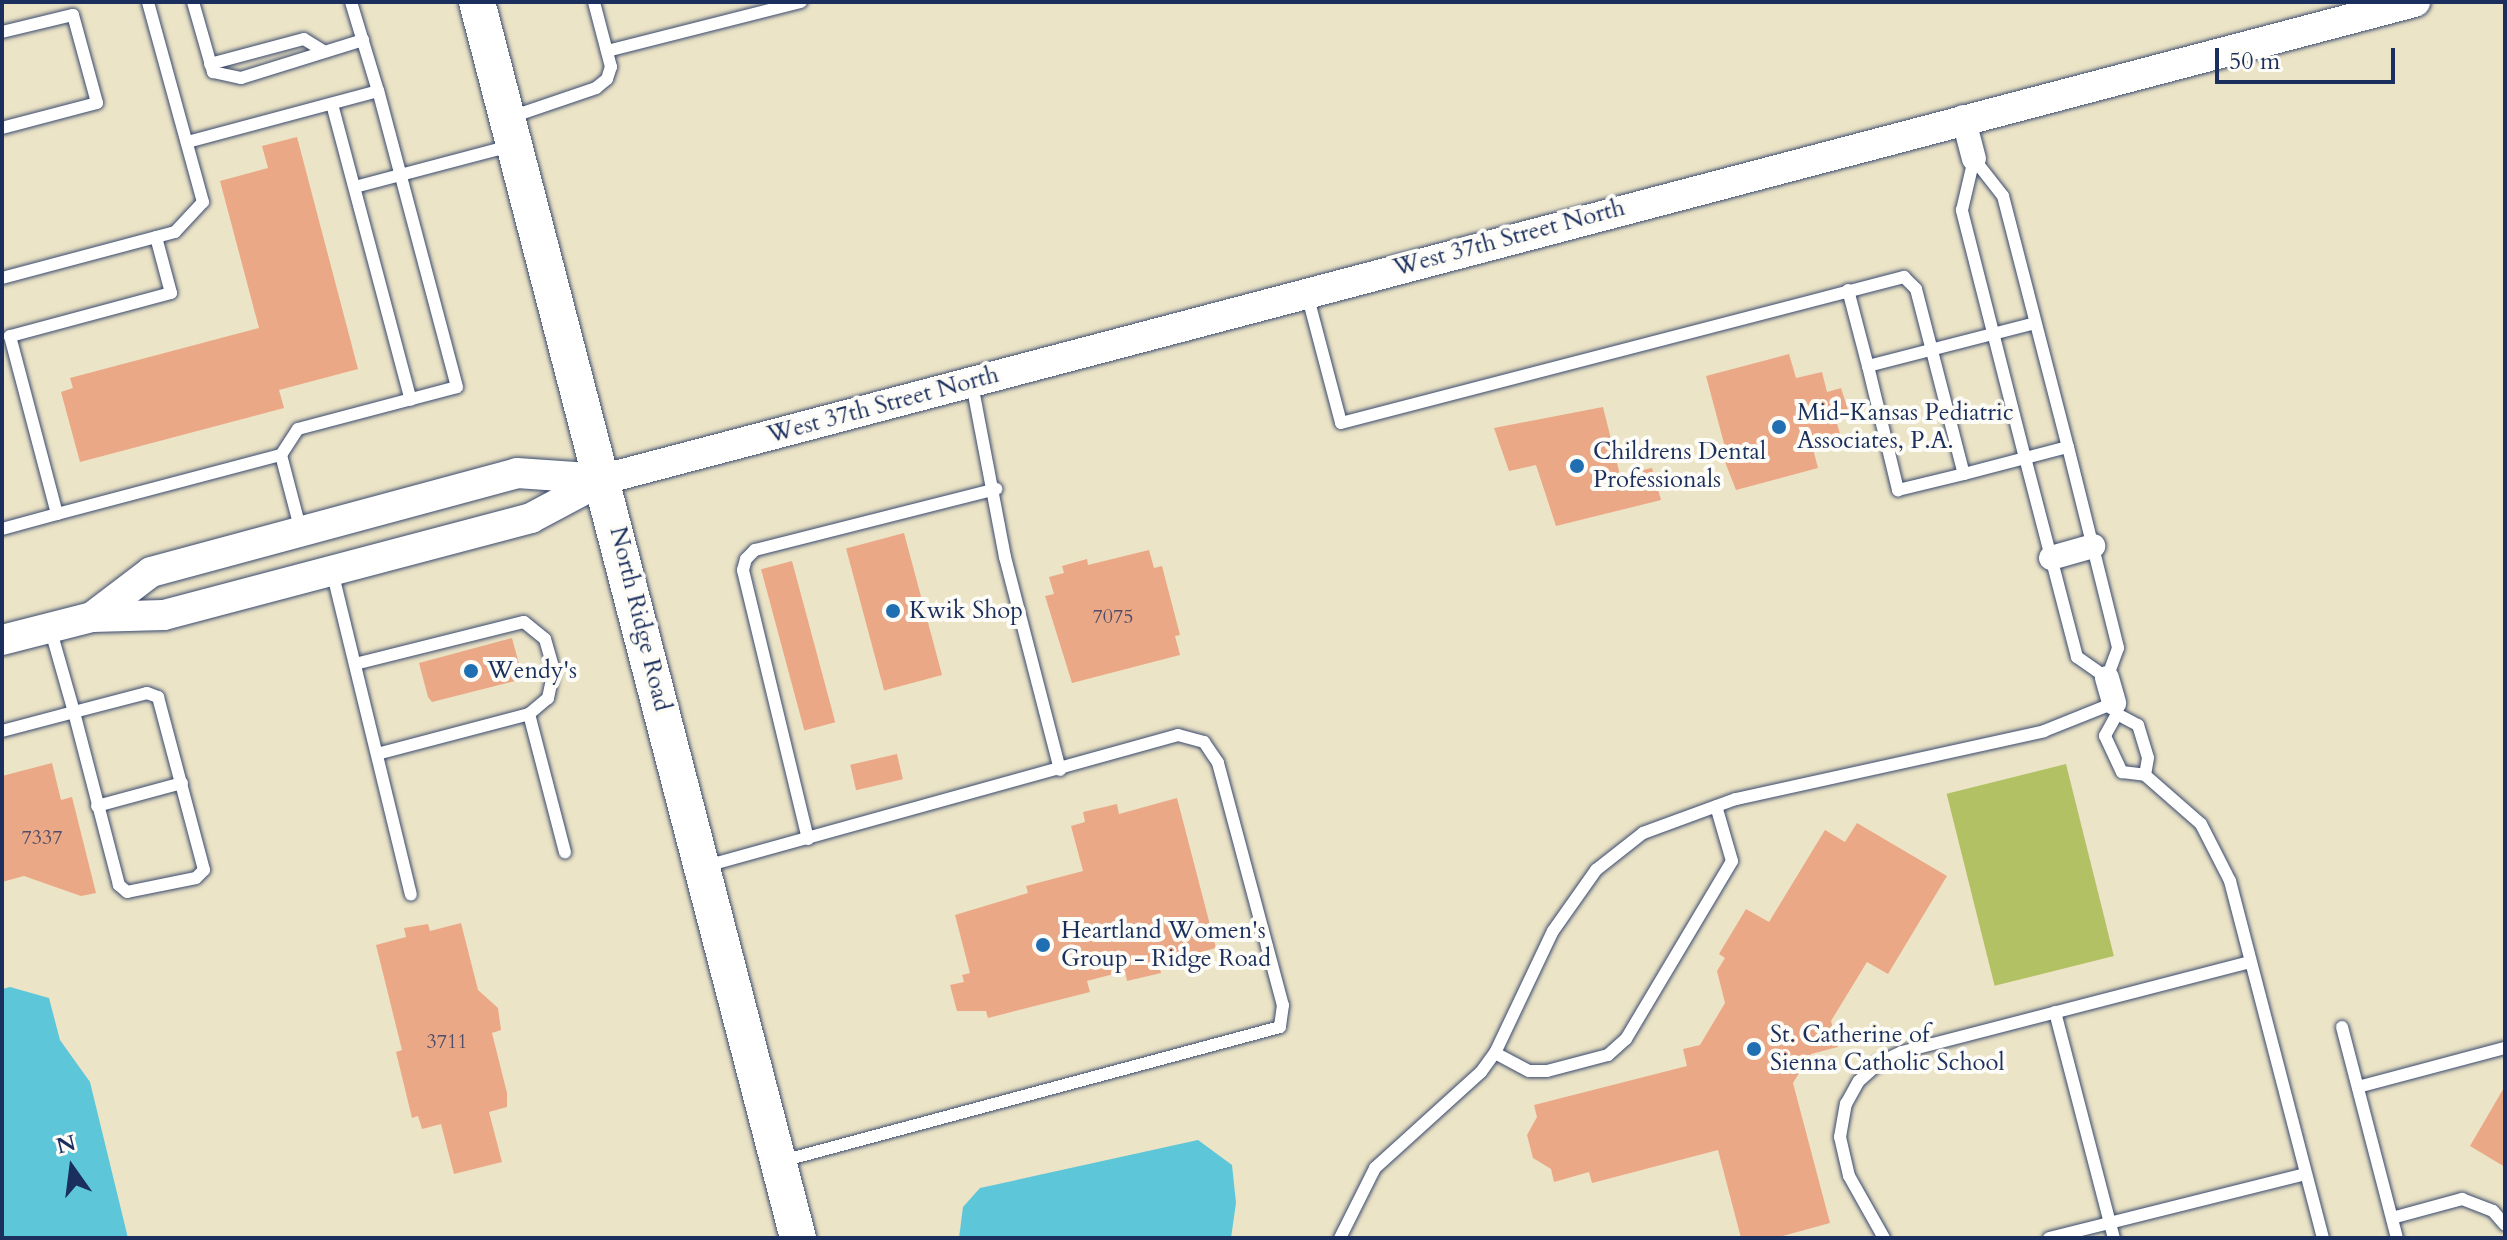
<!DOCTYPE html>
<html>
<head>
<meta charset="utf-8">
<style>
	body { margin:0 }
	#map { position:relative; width:2507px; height:1240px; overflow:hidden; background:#ece4c6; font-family:Cardo,serif }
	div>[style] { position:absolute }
	.green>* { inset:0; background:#b2c164; transform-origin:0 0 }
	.water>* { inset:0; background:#5dc6d9 }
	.building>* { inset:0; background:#eba886; transform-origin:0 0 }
	.roads { filter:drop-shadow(0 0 2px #3a4a6e) drop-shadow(0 0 2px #3a4a6e) }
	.service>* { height:12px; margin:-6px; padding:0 6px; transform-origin:6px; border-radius:6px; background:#fff }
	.minor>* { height:24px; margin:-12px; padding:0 12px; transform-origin:12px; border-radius:12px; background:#fff }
	.tertiary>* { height:30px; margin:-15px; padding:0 15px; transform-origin:15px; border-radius:15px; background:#fff }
	.secondary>* { height:36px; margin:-18px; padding:0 18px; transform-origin:18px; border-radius:18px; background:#fff }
	.dots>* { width:22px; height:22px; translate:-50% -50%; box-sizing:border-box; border:4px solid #fdfcf7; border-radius:50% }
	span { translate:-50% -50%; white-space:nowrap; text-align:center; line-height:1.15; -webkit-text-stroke:8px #fdfcf7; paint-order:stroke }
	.number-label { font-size:20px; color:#4f4d68 }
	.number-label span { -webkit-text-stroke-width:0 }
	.street-label { font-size:24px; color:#1b2f5e }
	.poi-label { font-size:24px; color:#1b2f5e }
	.left { translate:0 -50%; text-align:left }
	.frame { position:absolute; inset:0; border:4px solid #1b2f5e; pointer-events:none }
	.north { position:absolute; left:32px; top:1128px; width:80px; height:80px; -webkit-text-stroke:6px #fdfcf7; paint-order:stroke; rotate:346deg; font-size:22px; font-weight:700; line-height:32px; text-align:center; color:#1b2f5e }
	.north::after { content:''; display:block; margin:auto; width:28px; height:36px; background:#1b2f5e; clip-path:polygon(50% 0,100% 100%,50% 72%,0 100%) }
	.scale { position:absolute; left:2215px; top:48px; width:180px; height:36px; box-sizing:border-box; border:4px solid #1b2f5e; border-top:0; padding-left:10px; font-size:24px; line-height:28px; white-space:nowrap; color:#1b2f5e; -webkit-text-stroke:6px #fdfcf7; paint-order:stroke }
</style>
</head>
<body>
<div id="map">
	<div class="green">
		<div style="left:2066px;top:764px;width:198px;height:123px;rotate:76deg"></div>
	</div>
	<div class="water">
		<div style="clip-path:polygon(10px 987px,49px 998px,60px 1040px,90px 1082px,128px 1238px,2px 1238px,2px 989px)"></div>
		<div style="clip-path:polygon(1198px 1140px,1232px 1165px,1236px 1203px,1231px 1238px,959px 1238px,963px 1207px,980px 1188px)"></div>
	</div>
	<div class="building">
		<div style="clip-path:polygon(297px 137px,358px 369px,279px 390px,284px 408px,80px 462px,61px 392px,73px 388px,70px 378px,259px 328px,220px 181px,268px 168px,262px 146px)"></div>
		<div style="clip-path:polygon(1789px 354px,1796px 378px,1822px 372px,1827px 392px,1841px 388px,1849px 413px,1835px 417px,1841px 437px,1812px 445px,1818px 468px,1736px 490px,1720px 449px,1725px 447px,1706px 376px)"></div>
		<div style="clip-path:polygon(1603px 407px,1620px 475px,1652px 468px,1661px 500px,1556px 526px,1536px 465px,1509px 471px,1494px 428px)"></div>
		<div style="left:904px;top:533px;width:147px;height:60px;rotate:75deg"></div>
		<div style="clip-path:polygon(1149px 550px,1154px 568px,1162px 566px,1180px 635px,1175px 636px,1180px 655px,1072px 683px,1045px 596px,1054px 594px,1049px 577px,1064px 573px,1062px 566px,1087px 559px,1088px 565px)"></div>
		<div style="left:792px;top:561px;width:167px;height:32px;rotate:75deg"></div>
		<div style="clip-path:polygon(512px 638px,523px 679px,432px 702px,428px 697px,419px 663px)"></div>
		<div style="left:897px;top:754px;width:26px;height:48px;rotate:77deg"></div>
		<div style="clip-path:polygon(52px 763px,61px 800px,72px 797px,96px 893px,81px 896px,24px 876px,2px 882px,2px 776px)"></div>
		<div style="clip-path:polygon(1177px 798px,1216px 948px,1159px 963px,1161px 973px,1127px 981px,1125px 971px,1087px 981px,1090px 992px,988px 1018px,986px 1011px,957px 1011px,950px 985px,964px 982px,962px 975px,970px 973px,955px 915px,1028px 893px,1026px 886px,1083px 871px,1071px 826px,1085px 822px,1083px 812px,1117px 804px,1119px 814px)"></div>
		<div style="clip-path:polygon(1857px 823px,1947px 876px,1888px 974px,1867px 962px,1831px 1021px,1838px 1047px,1811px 1054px,1793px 1083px,1830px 1223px,1775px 1238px,1741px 1238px,1718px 1150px,1592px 1183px,1589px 1172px,1554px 1182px,1551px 1169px,1533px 1158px,1527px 1135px,1537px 1117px,1534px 1105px,1687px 1066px,1683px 1049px,1700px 1045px,1725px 1003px,1717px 971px,1725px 958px,1719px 954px,1746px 909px,1769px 922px,1825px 830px,1845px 842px)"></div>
		<div style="clip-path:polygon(461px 923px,478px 990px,498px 1008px,501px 1030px,492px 1033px,507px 1093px,507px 1107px,489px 1112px,502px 1162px,454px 1174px,441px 1124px,422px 1129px,418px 1116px,412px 1118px,396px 1052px,402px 1050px,376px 945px,406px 937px,404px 928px,428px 924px,430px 931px)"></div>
		<div style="clip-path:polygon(2505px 1086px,2505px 1167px,2470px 1146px)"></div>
	</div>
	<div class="roads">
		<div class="service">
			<div style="left:193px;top:2px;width:73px;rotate:74.1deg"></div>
			<div style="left:213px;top:72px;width:29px;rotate:12deg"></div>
			<div style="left:241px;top:78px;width:128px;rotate:-17.3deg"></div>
			<div style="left:351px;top:2px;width:93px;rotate:73.1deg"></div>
			<div style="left:2px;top:32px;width:73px;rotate:-13.5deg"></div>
			<div style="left:73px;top:15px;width:91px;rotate:74.7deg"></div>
			<div style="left:97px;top:103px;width:98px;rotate:165.3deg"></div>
			<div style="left:607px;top:51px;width:200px;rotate:-14.2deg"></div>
			<div style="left:210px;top:64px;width:97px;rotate:-14.9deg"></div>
			<div style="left:304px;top:39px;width:22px;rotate:32deg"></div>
			<div style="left:332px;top:104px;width:306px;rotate:75.1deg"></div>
			<div style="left:511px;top:117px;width:90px;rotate:-18.8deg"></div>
			<div style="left:596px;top:88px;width:14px;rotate:-39deg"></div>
			<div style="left:607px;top:79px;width:13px;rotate:-72deg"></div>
			<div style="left:611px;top:67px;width:67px;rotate:-104.7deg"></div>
			<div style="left:1974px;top:159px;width:47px;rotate:51.9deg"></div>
			<div style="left:2003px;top:196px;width:259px;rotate:75.5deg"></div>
			<div style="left:2068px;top:447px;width:207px;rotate:76deg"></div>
			<div style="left:2118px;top:648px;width:32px;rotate:110deg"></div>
			<div style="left:2107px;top:678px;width:37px;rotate:-145deg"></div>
			<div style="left:2077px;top:657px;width:206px;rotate:-104.6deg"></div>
			<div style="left:2025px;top:458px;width:256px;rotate:-104.3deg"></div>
			<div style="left:1962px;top:210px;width:52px;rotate:-76.8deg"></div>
			<div style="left:355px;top:187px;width:160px;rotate:-14.8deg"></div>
			<div style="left:156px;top:237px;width:58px;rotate:75deg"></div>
			<div style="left:171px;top:293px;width:167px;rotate:165deg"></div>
			<div style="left:10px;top:336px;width:184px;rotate:75.2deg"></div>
			<div style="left:57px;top:514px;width:232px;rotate:-14.8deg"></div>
			<div style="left:281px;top:455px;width:31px;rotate:-57deg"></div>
			<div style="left:298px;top:429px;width:164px;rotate:-14.8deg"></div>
			<div style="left:457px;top:387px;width:306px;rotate:-104.9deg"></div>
			<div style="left:378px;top:91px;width:198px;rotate:165deg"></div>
			<div style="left:2px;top:278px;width:179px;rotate:-14.9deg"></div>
			<div style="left:175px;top:232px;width:41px;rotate:-47deg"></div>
			<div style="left:203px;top:202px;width:207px;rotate:-105.4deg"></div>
			<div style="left:1848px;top:290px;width:79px;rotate:75.3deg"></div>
			<div style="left:1868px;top:366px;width:172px;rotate:-14.4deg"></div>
			<div style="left:1307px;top:294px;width:133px;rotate:75.2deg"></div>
			<div style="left:1341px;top:423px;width:582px;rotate:-14.54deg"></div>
			<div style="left:1904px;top:277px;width:17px;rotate:45deg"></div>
			<div style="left:1916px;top:289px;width:191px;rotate:75.5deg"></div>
			<div style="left:1964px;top:474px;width:107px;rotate:-14.6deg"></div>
			<div style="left:1868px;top:366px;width:128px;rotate:76.4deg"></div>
			<div style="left:1898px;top:490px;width:68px;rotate:-13.6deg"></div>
			<div style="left:972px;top:384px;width:176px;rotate:79.2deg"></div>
			<div style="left:1005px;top:557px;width:220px;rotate:75.5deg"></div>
			<div style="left:281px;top:455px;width:79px;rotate:75.3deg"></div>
			<div style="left:2px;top:529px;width:57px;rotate:-15.3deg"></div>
			<div style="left:332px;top:571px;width:333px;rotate:76.3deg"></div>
			<div style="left:355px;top:664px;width:174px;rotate:-14deg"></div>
			<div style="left:524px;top:622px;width:27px;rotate:39deg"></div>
			<div style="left:545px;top:639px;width:32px;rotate:74deg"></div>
			<div style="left:554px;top:670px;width:29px;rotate:102deg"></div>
			<div style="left:548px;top:698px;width:25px;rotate:140deg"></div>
			<div style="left:2117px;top:714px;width:24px;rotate:28deg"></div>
			<div style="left:2138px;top:725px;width:34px;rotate:73deg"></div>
			<div style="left:2148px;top:758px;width:17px;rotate:100deg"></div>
			<div style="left:2px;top:731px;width:74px;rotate:-14.8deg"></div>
			<div style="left:74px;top:712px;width:75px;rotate:-14.6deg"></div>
			<div style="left:147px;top:693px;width:12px;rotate:20deg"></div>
			<div style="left:158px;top:697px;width:179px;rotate:75.1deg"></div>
			<div style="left:204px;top:870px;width:11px;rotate:135deg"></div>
			<div style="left:196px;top:878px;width:70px;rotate:168.5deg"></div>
			<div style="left:127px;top:892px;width:11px;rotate:-139deg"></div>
			<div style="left:119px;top:885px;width:179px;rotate:-104.6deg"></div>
			<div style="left:74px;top:712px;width:87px;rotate:-105.9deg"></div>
			<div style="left:377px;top:754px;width:157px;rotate:-14.7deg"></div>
			<div style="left:529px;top:714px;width:143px;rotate:75.4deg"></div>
			<div style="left:97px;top:806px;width:88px;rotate:-15.1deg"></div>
			<div style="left:808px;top:839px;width:277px;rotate:-103.6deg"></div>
			<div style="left:743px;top:570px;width:11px;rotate:-75deg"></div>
			<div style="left:746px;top:559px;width:13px;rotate:-45deg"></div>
			<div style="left:755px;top:550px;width:249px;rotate:-14.2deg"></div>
			<div style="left:706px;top:866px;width:490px;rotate:-15.5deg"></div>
			<div style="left:1178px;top:735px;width:27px;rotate:15deg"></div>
			<div style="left:1204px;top:742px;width:25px;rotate:56deg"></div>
			<div style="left:1218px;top:763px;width:251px;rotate:75deg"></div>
			<div style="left:1283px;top:1005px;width:22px;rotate:98deg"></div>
			<div style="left:1280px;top:1027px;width:516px;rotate:164.94deg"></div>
			<div style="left:2055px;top:1012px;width:234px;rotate:75.4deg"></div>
			<div style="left:2342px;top:1027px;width:218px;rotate:75.4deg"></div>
			<div style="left:1495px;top:1053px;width:38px;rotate:28deg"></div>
			<div style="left:1529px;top:1071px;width:18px"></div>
			<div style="left:1547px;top:1071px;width:63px;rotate:-14.7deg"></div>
			<div style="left:1608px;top:1055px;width:24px;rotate:-42deg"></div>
			<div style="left:1626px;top:1039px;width:207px;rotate:-59.2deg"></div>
			<div style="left:1732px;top:861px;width:57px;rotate:-106.2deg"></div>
			<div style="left:2358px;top:1087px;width:152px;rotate:-14.9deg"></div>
			<div style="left:2392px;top:1218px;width:73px;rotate:-15.2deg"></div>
			<div style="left:2462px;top:1199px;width:33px;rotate:21deg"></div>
			<div style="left:2493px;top:1211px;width:18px;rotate:49deg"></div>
			<div style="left:1340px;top:1238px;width:78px;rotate:-63.4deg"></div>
			<div style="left:1375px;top:1168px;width:143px;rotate:-42.2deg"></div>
			<div style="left:1481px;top:1072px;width:24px;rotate:-54deg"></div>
			<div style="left:1495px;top:1053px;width:135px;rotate:-64.6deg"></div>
			<div style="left:1553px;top:931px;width:75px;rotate:-54.8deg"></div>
			<div style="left:1596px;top:870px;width:60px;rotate:-38.2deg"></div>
			<div style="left:1643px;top:833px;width:99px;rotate:-20.1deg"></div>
			<div style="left:1736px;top:799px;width:315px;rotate:-12.4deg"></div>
			<div style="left:2044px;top:731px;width:75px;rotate:-21.8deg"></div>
			<div style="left:2114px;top:703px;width:11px;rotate:75deg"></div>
			<div style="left:2117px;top:714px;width:25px;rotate:119deg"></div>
			<div style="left:2105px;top:736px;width:40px;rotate:65deg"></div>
			<div style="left:2122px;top:772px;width:23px;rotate:7deg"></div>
			<div style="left:2145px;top:775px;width:74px;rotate:41.2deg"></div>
			<div style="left:2201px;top:824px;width:64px;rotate:63deg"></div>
			<div style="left:2230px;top:881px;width:369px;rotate:75.4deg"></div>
			<div style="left:1884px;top:1238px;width:71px;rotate:-119.4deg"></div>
			<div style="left:1849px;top:1176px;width:40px;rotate:-103deg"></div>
			<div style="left:1840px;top:1137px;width:34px;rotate:-80deg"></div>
			<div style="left:1846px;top:1104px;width:26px;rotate:-61deg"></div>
			<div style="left:1859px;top:1081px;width:27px;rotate:-42deg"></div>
			<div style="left:1879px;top:1063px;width:25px;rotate:-26deg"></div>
			<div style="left:1902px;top:1052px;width:359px;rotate:-14.5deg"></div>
			<div style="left:2049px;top:1238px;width:264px;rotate:-14deg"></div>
		</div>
		<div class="minor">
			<div style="left:1963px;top:117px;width:43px;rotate:75.3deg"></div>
			<div style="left:2051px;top:558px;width:44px;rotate:-15.9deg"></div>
			<div style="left:2107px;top:678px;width:26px;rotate:74deg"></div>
		</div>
		<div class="tertiary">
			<div style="left:92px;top:617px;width:74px;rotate:-37.3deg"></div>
			<div style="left:151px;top:572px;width:379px;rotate:-15.1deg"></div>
			<div style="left:517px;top:473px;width:87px;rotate:3.9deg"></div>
			<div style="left:2px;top:640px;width:93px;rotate:-14.3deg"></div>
			<div style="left:92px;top:617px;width:72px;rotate:-1.6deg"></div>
			<div style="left:164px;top:615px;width:380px;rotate:-14.8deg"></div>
			<div style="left:531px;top:518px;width:83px;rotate:-28.1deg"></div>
			<div style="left:604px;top:479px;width:1873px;rotate:-14.76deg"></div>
		</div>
		<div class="secondary">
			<div style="left:477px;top:2px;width:1277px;rotate:75.44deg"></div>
		</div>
	</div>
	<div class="dots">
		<div style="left:1779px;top:427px;background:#1f6fb2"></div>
		<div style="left:1577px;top:466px;background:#1f6fb2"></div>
		<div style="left:893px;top:611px;background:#1f6fb2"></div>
		<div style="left:471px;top:671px;background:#1f6fb2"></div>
		<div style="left:1043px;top:945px;background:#1f6fb2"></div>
		<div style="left:1754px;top:1049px;background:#1f6fb2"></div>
	</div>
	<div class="number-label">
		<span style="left:1113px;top:616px">7075</span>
		<span style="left:42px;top:837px">7337</span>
		<span style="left:447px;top:1041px">3711</span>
	</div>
	<div class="street-label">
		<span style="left:1509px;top:238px;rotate:-15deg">West 37th Street North</span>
		<span style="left:883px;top:405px;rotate:-15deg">West 37th Street North</span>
		<span style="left:640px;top:619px;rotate:76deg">North Ridge Road</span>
	</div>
	<div class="poi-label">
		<span class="left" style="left:1797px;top:427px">Mid-Kansas Pediatric<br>Associates, P.A.</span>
		<span class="left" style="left:1593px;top:466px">Childrens Dental<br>Professionals</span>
		<span class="left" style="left:909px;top:611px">Kwik Shop</span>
		<span class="left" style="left:487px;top:671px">Wendy's</span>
		<span class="left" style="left:1061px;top:945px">Heartland Women's<br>Group - Ridge Road</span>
		<span class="left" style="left:1770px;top:1049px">St. Catherine of<br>Sienna Catholic School</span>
	</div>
	<div class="frame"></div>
	<div class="north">N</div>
	<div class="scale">50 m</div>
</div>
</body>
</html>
